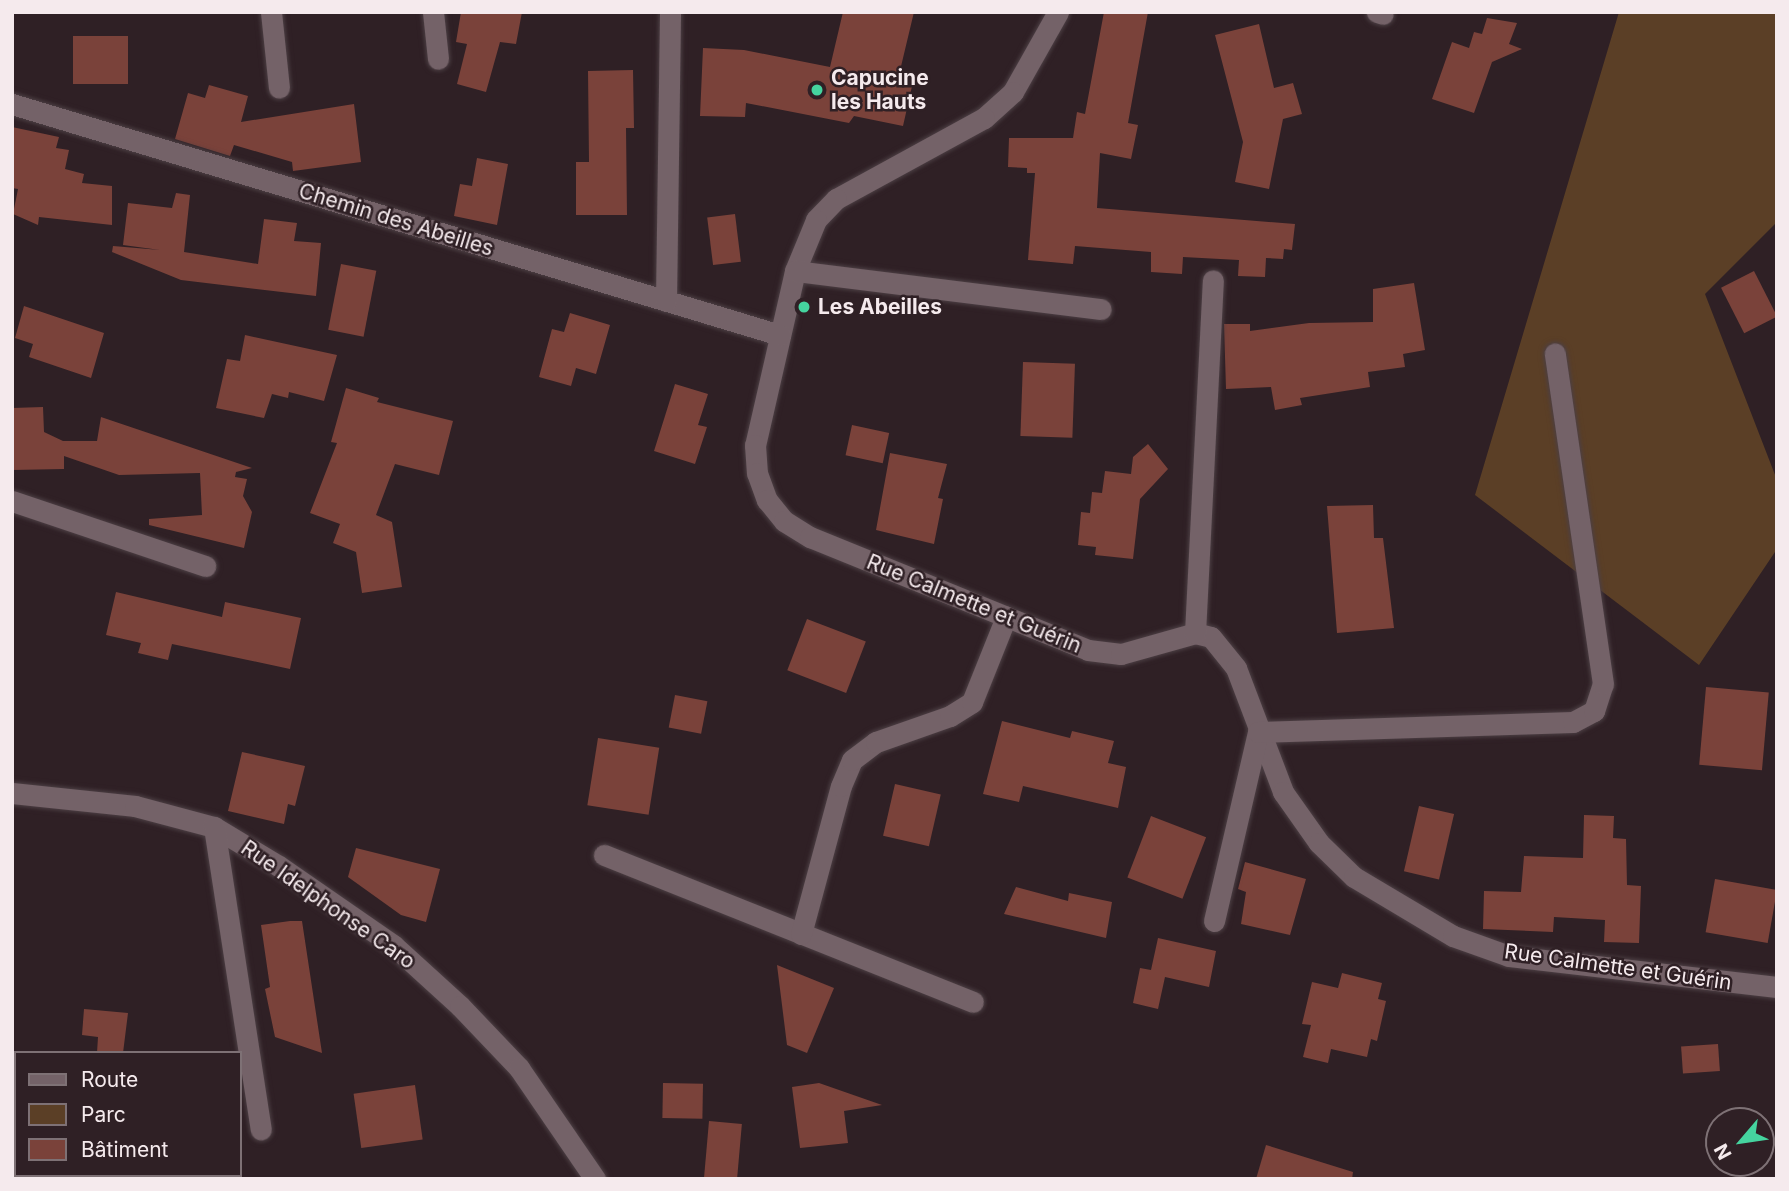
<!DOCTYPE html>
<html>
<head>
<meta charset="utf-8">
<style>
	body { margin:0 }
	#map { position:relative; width:1789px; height:1191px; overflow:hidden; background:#2f2025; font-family:Inter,sans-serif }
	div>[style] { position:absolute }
	.green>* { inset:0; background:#5b3f26 }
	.building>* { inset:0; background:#7a423a; transform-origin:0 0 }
	.roads { filter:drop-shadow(0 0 2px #4c3f44) drop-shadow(0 0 2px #4c3f44) }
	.minor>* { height:21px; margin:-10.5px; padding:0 10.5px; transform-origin:10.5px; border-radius:10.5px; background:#746268 }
	.dots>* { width:19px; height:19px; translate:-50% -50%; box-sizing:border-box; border:4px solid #2f2025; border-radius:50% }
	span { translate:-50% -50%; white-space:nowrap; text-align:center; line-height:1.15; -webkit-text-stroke:5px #2f2025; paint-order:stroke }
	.poi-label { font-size:21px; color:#f5eaed; font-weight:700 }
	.left { translate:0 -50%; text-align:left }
	.street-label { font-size:21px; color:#f5eaed }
	.frame { position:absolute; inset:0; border:14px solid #f5eaed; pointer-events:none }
	.legend { position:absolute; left:14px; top:1051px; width:228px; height:126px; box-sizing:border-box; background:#2f2025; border:2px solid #7e7175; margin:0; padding:9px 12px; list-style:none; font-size:21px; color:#f5eaed }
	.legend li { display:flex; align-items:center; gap:14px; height:35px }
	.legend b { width:35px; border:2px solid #7e7175 }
	.north { position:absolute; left:1705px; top:1107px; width:70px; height:70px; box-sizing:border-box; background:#2f2025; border:2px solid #7e7175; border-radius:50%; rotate:241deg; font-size:19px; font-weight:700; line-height:28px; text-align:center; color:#f5eaed }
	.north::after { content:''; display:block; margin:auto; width:24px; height:32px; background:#45d49f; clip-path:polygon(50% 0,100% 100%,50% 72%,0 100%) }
</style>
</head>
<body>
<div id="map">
	<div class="green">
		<div style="clip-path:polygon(1619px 12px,1777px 12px,1777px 222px,1705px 294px,1777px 480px,1777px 549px,1699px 665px,1475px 495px)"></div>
	</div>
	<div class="building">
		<div style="clip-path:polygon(461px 12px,522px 12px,516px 44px,500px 42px,486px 92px,457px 84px,467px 44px,456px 42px)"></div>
		<div style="clip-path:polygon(843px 12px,914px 12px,898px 79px,913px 82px,903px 126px,854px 116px,849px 123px,746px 103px,745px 117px,700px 116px,703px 48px,744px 50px,830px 67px)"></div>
		<div style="clip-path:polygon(1104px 12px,1148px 12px,1128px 123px,1138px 125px,1131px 159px,1100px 153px,1097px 208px,1295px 224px,1292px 250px,1284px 249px,1283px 259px,1266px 258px,1265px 277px,1238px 276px,1239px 260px,1183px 257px,1182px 274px,1151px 272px,1151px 252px,1075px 246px,1073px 264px,1028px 260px,1035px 173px,1027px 173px,1027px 168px,1008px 167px,1009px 138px,1073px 138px,1077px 112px,1085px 114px)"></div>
		<div style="clip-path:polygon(1487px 18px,1517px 23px,1509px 44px,1522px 49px,1492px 62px,1474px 113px,1432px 99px,1452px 42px,1469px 48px,1474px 32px,1482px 34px)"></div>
		<div style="clip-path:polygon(1259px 24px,1274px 88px,1293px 83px,1302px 114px,1283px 119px,1269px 189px,1235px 182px,1243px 142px,1215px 35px)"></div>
		<div style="left:73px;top:36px;width:55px;height:48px"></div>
		<div style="clip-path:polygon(633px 70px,634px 128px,626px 128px,627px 215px,576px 215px,576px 162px,589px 162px,588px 71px)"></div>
		<div style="clip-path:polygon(209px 85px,248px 96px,241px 122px,354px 104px,361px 162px,293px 171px,292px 162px,234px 145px,230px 156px,175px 139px,188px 93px,205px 98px)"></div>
		<div style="clip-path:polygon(12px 127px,59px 137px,56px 148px,69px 150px,65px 169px,84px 174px,82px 183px,112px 186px,112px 225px,39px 217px,38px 225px,13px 214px,18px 189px,12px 188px)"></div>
		<div style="clip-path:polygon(477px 158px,508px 164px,497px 225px,454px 216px,460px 184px,472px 186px)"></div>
		<div style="clip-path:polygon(176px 193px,190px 195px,184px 252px,258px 264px,264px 219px,297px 223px,294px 241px,321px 243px,316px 296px,181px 280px,112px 252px,113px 246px,160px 250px,123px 245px,128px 203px,172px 208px)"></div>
		<div style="left:735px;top:214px;width:48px;height:28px;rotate:83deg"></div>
		<div style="left:341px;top:264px;width:36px;height:67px;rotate:11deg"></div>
		<div style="left:1754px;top:271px;width:51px;height:37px;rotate:63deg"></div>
		<div style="clip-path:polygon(1414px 283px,1425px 350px,1403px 354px,1405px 367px,1368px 372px,1370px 387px,1300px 398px,1302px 405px,1275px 410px,1271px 387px,1226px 389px,1224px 324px,1250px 324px,1250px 331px,1309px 323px,1373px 322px,1373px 289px)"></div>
		<div style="clip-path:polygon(24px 306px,104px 333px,91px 378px,29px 357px,33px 344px,15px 338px)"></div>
		<div style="clip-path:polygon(570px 313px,610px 325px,596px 374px,576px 368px,571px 386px,539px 377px,552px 329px,564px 332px)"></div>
		<div style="clip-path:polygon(245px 335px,337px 355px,324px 401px,289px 392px,288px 398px,272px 394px,264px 418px,216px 408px,227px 359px,240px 361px)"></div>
		<div style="left:1023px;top:362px;width:52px;height:74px;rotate:2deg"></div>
		<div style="clip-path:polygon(675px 384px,708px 394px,698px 425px,707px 427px,695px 464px,654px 451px)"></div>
		<div style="clip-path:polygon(346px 388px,379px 398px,377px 402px,453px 421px,439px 475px,395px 464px,376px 515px,392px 522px,402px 587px,362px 593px,356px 552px,333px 543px,340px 524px,310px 513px,337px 443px,331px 442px)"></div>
		<div style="clip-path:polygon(43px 407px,44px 432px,63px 441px,97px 441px,101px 417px,252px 468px,236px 472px,235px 477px,247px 479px,243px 496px,252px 512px,244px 548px,149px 525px,149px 519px,202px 515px,200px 473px,119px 475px,64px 456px,64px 469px,12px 470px,12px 408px)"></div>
		<div style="left:852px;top:425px;width:38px;height:31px;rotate:12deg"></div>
		<div style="clip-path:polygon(1148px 444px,1168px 469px,1140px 499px,1133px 559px,1095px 555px,1096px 547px,1078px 545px,1081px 512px,1090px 513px,1092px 492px,1102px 493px,1105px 471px,1131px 474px,1133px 457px)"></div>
		<div style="clip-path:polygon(890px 453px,947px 464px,938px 498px,943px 499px,934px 544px,876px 530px)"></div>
		<div style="clip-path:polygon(1373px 505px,1374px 538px,1383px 538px,1394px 628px,1337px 633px,1327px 506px)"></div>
		<div style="clip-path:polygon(116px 592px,222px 617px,225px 602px,301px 618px,290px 669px,172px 644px,168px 660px,138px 653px,141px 643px,106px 635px)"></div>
		<div style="left:807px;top:619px;width:63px;height:55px;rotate:21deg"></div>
		<div style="left:1706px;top:687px;width:63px;height:78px;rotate:5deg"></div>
		<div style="left:675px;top:695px;width:33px;height:33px;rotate:11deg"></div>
		<div style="clip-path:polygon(1002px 721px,1070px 738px,1072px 731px,1114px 741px,1108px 763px,1126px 767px,1118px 808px,1023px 786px,1019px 802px,983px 794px)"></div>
		<div style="left:598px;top:738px;width:62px;height:68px;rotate:9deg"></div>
		<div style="clip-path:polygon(242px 752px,305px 766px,295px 806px,288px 804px,284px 824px,228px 811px)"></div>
		<div style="left:895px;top:784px;width:47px;height:53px;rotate:13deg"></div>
		<div style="left:1419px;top:806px;width:36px;height:67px;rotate:13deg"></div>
		<div style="clip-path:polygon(1584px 815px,1614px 816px,1613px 838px,1626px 839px,1627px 885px,1641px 886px,1639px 943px,1604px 942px,1605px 920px,1554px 917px,1553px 932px,1483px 929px,1484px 891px,1521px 892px,1524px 856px,1583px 858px)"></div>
		<div style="left:1151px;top:816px;width:59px;height:66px;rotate:21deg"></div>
		<div style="clip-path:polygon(356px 848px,440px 869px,426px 922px,401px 915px,348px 877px)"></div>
		<div style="clip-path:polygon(1245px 862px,1306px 879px,1290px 935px,1241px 924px,1246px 892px,1238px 889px)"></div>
		<div style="left:1715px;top:879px;width:63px;height:54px;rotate:10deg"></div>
		<div style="clip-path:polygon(1016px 887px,1068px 901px,1069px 893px,1112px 902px,1106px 938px,1004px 914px)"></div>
		<div style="clip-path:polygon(290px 921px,302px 921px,322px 1053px,275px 1037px,265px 989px,270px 987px,261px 925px)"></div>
		<div style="clip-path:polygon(1158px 938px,1216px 951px,1209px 987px,1165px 977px,1158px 1009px,1133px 1003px,1140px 968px,1151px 970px)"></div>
		<div style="clip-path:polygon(777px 965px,834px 988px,807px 1053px,787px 1045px)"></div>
		<div style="clip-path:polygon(1342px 973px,1382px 983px,1378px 999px,1386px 1001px,1377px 1041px,1371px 1039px,1367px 1057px,1331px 1049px,1328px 1063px,1303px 1057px,1311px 1025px,1302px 1024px,1312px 982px,1338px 988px)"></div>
		<div style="clip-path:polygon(84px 1009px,128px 1013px,123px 1053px,97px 1053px,98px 1037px,82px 1035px)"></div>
		<div style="left:1718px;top:1044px;width:27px;height:37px;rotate:86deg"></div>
		<div style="left:663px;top:1083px;width:40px;height:35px;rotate:1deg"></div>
		<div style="clip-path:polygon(819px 1083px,882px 1105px,844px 1111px,848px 1143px,800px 1148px,792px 1087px)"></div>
		<div style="left:415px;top:1085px;width:55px;height:62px;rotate:82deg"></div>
		<div style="left:709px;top:1121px;width:33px;height:58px;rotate:5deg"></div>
		<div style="clip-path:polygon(1266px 1145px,1353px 1172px,1352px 1179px,1256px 1179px)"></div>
	</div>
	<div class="roads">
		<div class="minor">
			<div style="left:271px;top:12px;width:76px;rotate:84deg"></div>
			<div style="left:433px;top:12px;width:47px;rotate:83.9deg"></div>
			<div style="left:1058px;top:12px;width:92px;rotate:119.4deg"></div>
			<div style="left:1013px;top:92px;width:39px;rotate:138deg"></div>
			<div style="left:984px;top:118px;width:169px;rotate:151.3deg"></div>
			<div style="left:836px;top:199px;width:29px;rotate:134deg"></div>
			<div style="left:816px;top:220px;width:55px;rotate:112.4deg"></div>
			<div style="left:795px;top:271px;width:179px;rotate:102.9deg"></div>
			<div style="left:755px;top:445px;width:28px;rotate:86deg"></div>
			<div style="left:757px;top:473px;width:29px;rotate:70deg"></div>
			<div style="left:767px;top:500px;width:27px;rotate:51deg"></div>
			<div style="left:784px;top:521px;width:31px;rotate:32deg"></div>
			<div style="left:810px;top:537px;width:300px;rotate:22.1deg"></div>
			<div style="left:1088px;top:650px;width:33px;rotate:7deg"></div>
			<div style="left:1121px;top:654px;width:77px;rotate:-15.8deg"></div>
			<div style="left:1195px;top:633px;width:16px;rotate:14deg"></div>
			<div style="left:1211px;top:637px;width:40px;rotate:51deg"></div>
			<div style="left:1236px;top:668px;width:133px;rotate:69.2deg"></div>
			<div style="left:1283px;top:792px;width:62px;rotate:54.8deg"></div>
			<div style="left:1319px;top:843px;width:49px;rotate:44.2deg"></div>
			<div style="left:1354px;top:877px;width:115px;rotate:30.8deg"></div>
			<div style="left:1453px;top:936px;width:59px;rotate:19.7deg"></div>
			<div style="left:1509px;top:956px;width:270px;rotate:6.6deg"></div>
			<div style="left:1377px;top:12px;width:6px;rotate:18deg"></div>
			<div style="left:12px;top:104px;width:802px;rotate:16.74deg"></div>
			<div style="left:795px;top:271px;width:308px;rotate:7.1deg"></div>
			<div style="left:666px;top:301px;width:289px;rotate:-89.2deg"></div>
			<div style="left:12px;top:501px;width:204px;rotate:18.6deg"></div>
			<div style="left:1195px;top:633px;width:353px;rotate:-87.1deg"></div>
			<div style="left:12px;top:793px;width:124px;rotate:6deg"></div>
			<div style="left:135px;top:806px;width:82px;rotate:14.9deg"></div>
			<div style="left:214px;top:827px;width:76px;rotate:31deg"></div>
			<div style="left:279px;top:866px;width:139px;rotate:34.7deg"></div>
			<div style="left:393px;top:945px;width:91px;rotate:42.3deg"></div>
			<div style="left:460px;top:1006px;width:86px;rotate:46.4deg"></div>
			<div style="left:519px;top:1068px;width:135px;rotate:55.6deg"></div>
			<div style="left:214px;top:827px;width:306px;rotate:81.2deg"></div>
			<div style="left:604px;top:855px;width:397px;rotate:21.7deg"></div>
			<div style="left:1214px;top:921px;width:194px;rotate:-76.9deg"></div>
			<div style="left:1258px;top:732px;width:315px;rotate:-1.8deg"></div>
			<div style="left:1573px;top:722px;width:24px;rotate:-28deg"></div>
			<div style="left:1594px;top:711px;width:28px;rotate:-72deg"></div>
			<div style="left:1603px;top:684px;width:334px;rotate:-98.3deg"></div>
			<div style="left:801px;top:934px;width:153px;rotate:-74.9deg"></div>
			<div style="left:841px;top:786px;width:28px;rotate:-67deg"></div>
			<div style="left:852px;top:760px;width:30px;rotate:-37deg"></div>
			<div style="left:876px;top:742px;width:78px;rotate:-19.4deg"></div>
			<div style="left:950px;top:716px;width:26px;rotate:-32deg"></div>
			<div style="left:972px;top:702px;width:92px;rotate:-68.2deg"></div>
		</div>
	</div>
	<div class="dots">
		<div style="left:817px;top:90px;background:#45d49f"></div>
		<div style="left:804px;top:307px;background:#45d49f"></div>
	</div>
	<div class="poi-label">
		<span class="left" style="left:831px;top:90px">Capucine<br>les Hauts</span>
		<span class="left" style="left:818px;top:307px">Les Abeilles</span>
	</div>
	<div class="street-label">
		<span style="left:396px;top:220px;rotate:17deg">Chemin des Abeilles</span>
		<span style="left:974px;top:604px;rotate:22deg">Rue Calmette et Guérin</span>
		<span style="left:328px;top:905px;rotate:35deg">Rue Idelphonse Caro</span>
		<span style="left:1618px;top:967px;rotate:8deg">Rue Calmette et Guérin</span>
	</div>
	<div class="frame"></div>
	<ul class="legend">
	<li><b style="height:9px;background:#746268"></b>Route</li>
	<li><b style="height:19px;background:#5b3f26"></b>Parc</li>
	<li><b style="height:19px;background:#7a423a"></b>Bâtiment</li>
	</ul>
	<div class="north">N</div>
</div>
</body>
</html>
